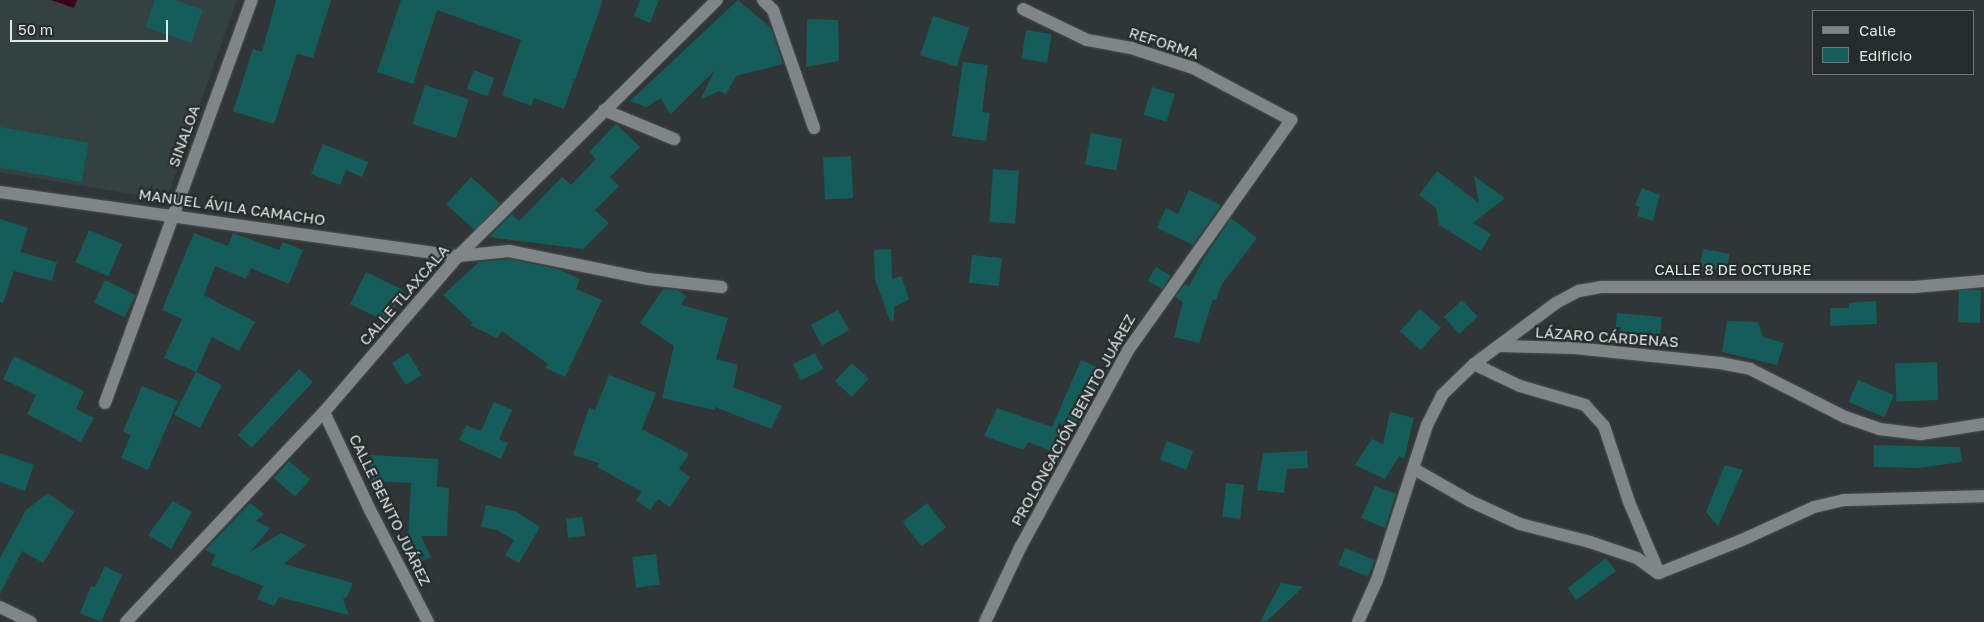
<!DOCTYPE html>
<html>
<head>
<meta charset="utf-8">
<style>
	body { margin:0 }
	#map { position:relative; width:1984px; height:622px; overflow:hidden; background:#303635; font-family:"Golos Text",sans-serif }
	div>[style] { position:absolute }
	.built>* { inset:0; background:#344141 }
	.water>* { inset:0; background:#38001d }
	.building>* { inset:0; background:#145d5b; transform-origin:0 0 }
	.roads { filter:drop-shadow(0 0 1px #4c5151) drop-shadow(0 0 1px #4c5151) }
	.minor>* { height:12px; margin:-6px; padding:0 6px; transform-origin:6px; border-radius:6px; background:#7f8685 }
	span { translate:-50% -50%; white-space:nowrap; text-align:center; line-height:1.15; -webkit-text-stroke:4.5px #262b2b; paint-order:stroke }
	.street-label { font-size:15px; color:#e1e5e4 }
	.legend { position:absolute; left:1812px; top:10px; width:162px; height:65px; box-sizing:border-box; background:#262b2b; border:1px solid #717575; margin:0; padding:6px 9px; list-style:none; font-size:15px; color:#e1e5e4 }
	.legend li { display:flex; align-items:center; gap:10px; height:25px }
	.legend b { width:25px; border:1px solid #717575 }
	.scale { position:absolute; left:10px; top:20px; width:158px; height:22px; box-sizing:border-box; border:2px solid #e1e5e4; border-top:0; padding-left:6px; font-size:15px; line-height:18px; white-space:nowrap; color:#e1e5e4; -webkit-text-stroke:4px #262b2b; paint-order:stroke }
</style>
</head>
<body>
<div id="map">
	<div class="built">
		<div style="clip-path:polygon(0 0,237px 0,166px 200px,0 172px)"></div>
	</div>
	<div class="water">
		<div style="clip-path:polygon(51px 0,77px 0,74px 8px)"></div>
	</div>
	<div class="building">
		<div style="clip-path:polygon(155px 0,175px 0,203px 10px,191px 43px,145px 27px)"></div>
		<div style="clip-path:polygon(276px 0,331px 0,313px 58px,297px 54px,274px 124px,233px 111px,253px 49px,262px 52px)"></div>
		<div style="clip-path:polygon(401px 0,603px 0,575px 80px,571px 78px,574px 81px,564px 109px,534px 98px,531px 106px,502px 95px,521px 40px,437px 10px,413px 84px,377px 72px)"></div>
		<div style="clip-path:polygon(640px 0,659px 0,650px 23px,634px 16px)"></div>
		<div style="clip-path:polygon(738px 0,771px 28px,783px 64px,736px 76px,726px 94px,719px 91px,700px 100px,715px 70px,670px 115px,661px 98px,646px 107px,630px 101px)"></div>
		<div style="left:933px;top:16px;width:38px;height:41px;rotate:18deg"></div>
		<div style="clip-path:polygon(807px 19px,838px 20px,839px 61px,806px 67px)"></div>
		<div style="left:1026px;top:30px;width:26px;height:29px;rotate:9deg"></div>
		<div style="clip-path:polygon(963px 62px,988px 65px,982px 112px,990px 113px,986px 141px,952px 136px)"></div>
		<div style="left:474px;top:70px;width:22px;height:20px;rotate:21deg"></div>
		<div style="left:425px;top:85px;width:46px;height:41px;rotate:18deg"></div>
		<div style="left:1152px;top:87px;width:24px;height:29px;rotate:17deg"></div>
		<div style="clip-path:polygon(616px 124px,640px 147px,610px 177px,619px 186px,595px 210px,609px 223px,583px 249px,489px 237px,512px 214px,519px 221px,562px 177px,571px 185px,596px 159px,589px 152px)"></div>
		<div style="left:0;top:127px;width:90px;height:40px;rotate:10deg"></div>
		<div style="left:1091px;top:133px;width:32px;height:32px;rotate:11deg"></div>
		<div style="clip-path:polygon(323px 144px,368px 162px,362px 177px,346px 170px,340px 185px,311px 174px)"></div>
		<div style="left:851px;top:156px;width:42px;height:28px;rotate:87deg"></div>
		<div style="left:993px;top:169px;width:26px;height:53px;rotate:4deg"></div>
		<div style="clip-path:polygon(1437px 171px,1479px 203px,1474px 176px,1505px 198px,1473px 223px,1491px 234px,1481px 251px,1439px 225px,1436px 208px,1419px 195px)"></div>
		<div style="left:471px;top:177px;width:39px;height:37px;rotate:42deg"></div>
		<div style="clip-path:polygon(1642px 188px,1660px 195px,1653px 221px,1637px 216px,1640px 207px,1635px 205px)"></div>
		<div style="clip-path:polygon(1189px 190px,1221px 205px,1193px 245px,1157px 228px,1166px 208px,1178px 214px)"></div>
		<div style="clip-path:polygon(1231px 218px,1257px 238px,1222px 284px,1216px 300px,1213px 299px,1199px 343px,1174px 337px,1183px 302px,1175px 297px,1185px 284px,1189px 286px,1204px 258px)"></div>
		<div style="clip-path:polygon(0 219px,28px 228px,20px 252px,57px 262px,52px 281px,14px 271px,3px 303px,0 302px)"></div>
		<div style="left:89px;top:230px;width:36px;height:35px;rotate:23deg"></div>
		<div style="clip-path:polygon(194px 233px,228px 246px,233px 233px,279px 250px,283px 242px,303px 250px,289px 284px,251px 268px,246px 279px,215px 266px,204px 295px,255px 322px,239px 351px,212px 337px,196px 372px,164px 358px,182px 319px,162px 310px)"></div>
		<div style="clip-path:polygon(891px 249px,892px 279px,901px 276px,909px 299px,894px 307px,894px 320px,890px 321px,875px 279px,874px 250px)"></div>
		<div style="left:1703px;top:249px;width:27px;height:18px;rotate:10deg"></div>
		<div style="left:972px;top:255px;width:30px;height:28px;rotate:6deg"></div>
		<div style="clip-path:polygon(509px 259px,558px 269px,580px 279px,576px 289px,602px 300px,565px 377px,546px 368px,548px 364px,502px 331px,497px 338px,470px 325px,473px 323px,443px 295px,479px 262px)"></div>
		<div style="left:1156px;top:267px;width:17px;height:16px;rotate:31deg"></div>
		<div style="left:366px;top:272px;width:41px;height:36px;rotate:26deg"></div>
		<div style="left:105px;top:280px;width:34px;height:25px;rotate:26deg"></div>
		<div style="clip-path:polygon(663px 289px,677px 290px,686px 296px,681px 305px,728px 318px,716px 359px,738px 365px,733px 387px,782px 406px,771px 429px,715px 407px,715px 410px,662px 398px,674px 346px,640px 323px)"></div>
		<div style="left:1981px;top:290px;width:33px;height:22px;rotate:92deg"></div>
		<div style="left:1462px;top:300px;width:23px;height:25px;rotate:47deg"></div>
		<div style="clip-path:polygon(1876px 301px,1877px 324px,1830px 326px,1830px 308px,1849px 308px,1849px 303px)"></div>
		<div style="left:1420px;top:309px;width:28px;height:30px;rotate:42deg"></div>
		<div style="left:838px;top:310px;width:23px;height:31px;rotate:61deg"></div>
		<div style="left:1617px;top:313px;width:45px;height:18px;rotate:5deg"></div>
		<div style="clip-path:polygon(1727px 321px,1758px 322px,1763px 337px,1784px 343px,1777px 365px,1722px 352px)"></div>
		<div style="left:408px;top:353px;width:26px;height:19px;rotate:58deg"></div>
		<div style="left:815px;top:353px;width:18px;height:25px;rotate:63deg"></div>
		<div style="clip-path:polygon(14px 356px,84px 391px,76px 409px,94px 418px,81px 442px,27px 414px,36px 395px,3px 379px)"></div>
		<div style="clip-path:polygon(1081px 360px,1107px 372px,1085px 409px,1083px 408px,1062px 455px,1028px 442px,1024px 450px,984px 436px,997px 408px,1052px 427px)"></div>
		<div style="left:1937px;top:362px;width:38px;height:42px;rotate:88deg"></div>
		<div style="left:852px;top:363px;width:23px;height:25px;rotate:43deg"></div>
		<div style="left:299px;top:369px;width:19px;height:90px;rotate:43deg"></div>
		<div style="left:196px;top:372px;width:29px;height:48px;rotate:27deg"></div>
		<div style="clip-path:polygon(609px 375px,656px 393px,642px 429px,689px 454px,679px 469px,690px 477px,670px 507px,658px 499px,650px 510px,636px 500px,642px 492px,597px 467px,599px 463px,573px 455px,589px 408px,595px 410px)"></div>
		<div style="left:1858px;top:380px;width:39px;height:24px;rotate:23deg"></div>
		<div style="clip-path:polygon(142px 386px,178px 401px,148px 470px,121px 458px,131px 435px,123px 431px)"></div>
		<div style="clip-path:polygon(494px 402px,512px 410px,499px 439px,508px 443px,501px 459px,459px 440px,466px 425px,481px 431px)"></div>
		<div style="clip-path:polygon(1390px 412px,1414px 418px,1404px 459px,1399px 456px,1385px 479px,1355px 465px,1372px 439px,1383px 444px)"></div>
		<div style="left:1167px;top:441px;width:28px;height:20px;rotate:21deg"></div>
		<div style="clip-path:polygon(1874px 445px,1960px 447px,1962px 462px,1918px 468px,1874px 467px)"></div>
		<div style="clip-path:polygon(1307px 451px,1308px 468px,1287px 469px,1284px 493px,1257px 490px,1263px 453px)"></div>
		<div style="clip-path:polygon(0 453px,34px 465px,25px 491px,0 482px)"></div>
		<div style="clip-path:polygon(371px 455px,438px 459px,437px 487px,449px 488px,447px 536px,421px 536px,431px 557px,413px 565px,399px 537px,408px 537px,411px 483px,370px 481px)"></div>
		<div style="left:289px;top:461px;width:28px;height:23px;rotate:41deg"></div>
		<div style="clip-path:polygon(1725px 465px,1743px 470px,1718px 526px,1706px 512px)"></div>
		<div style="left:1226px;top:483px;width:18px;height:34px;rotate:6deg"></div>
		<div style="clip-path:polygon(1375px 486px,1396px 494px,1385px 528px,1361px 518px)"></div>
		<div style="clip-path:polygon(48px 493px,74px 512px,43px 563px,22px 551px,0 594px,0 558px,26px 510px)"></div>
		<div style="clip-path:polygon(173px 501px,192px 512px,171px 549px,148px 535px)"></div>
		<div style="clip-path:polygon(250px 503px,264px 514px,256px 521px,270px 528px,250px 552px,281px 533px,306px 545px,284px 564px,353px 583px,347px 597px,343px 599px,349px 615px,279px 597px,274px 606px,257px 599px,263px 586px,211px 565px,215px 555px,205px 550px)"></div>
		<div style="left:927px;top:503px;width:31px;height:31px;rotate:52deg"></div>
		<div style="clip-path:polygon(486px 505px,515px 511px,540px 527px,519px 563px,505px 555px,514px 540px,497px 530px,481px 527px)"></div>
		<div style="left:583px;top:517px;width:19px;height:17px;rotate:84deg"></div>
		<div style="left:1345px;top:548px;width:32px;height:18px;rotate:22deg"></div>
		<div style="left:656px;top:554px;width:31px;height:24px;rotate:83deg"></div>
		<div style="clip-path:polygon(1606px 558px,1616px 571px,1576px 600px,1568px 588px)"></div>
		<div style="clip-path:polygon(105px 566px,122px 575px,101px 622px,80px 613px,91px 586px,95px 587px)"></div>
		<div style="clip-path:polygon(1281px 583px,1303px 587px,1266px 622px,1260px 622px)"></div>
	</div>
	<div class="roads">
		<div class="minor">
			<div style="left:763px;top:0;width:14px;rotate:45deg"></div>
			<div style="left:773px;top:10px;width:125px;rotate:70.8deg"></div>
			<div style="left:604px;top:110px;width:76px;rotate:22.5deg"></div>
			<div style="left:0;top:192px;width:462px;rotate:8deg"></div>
			<div style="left:458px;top:256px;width:51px;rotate:-5.6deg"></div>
			<div style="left:509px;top:251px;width:142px;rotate:11.4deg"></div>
			<div style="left:648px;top:279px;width:74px;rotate:6.2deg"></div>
			<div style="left:1500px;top:346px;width:75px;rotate:1.5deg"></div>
			<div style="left:1575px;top:348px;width:146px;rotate:5.9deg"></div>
			<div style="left:1720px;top:363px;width:31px;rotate:11deg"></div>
			<div style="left:1750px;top:369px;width:106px;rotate:26.8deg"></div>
			<div style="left:1845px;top:417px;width:36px;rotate:19deg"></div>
			<div style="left:1879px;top:429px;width:42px;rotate:6.8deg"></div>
			<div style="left:1921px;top:434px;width:64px;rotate:-9deg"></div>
			<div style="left:1474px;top:364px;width:51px;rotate:25.6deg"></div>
			<div style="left:1520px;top:386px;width:68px;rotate:16.3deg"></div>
			<div style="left:1585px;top:405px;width:28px;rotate:48deg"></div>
			<div style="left:1604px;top:426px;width:80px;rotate:71.8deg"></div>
			<div style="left:1629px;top:502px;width:77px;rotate:67.1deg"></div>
			<div style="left:105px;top:403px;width:429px;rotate:-70deg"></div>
			<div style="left:324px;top:412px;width:108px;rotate:64.9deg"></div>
			<div style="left:370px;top:510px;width:126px;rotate:62.6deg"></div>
			<div style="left:1414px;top:469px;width:64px;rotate:29.7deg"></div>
			<div style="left:1470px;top:501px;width:55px;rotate:24.7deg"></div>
			<div style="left:1520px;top:524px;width:72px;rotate:14.4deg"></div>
			<div style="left:1590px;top:542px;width:50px;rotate:18.8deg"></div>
			<div style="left:1637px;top:558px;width:26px;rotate:36deg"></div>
			<div style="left:1659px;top:573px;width:89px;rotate:-21.7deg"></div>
			<div style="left:1742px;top:540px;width:79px;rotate:-24.6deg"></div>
			<div style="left:1814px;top:507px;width:31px;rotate:-13deg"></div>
			<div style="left:1844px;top:500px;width:140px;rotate:-1.6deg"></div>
			<div style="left:0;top:607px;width:34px;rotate:26deg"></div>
			<div style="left:126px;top:622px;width:289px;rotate:-46.7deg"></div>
			<div style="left:324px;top:412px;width:206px;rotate:-49.3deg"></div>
			<div style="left:458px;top:256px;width:364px;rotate:-44.7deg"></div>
			<div style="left:985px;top:622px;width:84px;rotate:-64.7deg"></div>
			<div style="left:1021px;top:546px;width:225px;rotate:-61.3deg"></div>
			<div style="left:1129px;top:349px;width:281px;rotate:-54.7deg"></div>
			<div style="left:1291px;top:120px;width:111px;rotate:-152deg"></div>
			<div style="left:1193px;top:68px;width:65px;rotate:-162.1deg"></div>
			<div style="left:1131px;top:48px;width:45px;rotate:-169.7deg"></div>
			<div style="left:1087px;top:40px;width:71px;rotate:-154.2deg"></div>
			<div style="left:1358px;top:622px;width:46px;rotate:-65.7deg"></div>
			<div style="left:1377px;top:580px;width:163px;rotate:-72.1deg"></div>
			<div style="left:1427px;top:425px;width:34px;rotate:-63deg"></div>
			<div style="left:1442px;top:395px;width:45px;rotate:-44.1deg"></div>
			<div style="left:1474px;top:364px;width:102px;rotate:-36.6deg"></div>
			<div style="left:1556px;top:303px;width:26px;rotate:-28deg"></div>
			<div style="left:1579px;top:291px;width:22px;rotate:-10deg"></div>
			<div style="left:1601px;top:287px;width:313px"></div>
			<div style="left:1914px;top:287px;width:70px;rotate:-4.9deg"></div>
		</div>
	</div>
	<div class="street-label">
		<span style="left:1164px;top:43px;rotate:18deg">REFORMA</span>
		<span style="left:184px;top:136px;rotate:-70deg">SINALOA</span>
		<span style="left:232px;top:207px;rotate:8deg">MANUEL ÁVILA CAMACHO</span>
		<span style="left:1733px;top:270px">CALLE 8 DE OCTUBRE</span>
		<span style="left:404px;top:295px;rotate:-49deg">CALLE TLAXCALA</span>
		<span style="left:1607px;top:337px;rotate:4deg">LÁZARO CÁRDENAS</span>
		<span style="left:1073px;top:420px;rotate:-61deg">PROLONGACIÓN BENITO JUÁREZ</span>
		<span style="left:390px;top:510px;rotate:64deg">CALLE BENITO JUÁREZ</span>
	</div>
	<ul class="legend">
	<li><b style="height:6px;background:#7f8685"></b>Calle</li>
	<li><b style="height:14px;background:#145d5b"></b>Edificio</li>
	</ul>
	<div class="scale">50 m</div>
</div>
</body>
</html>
